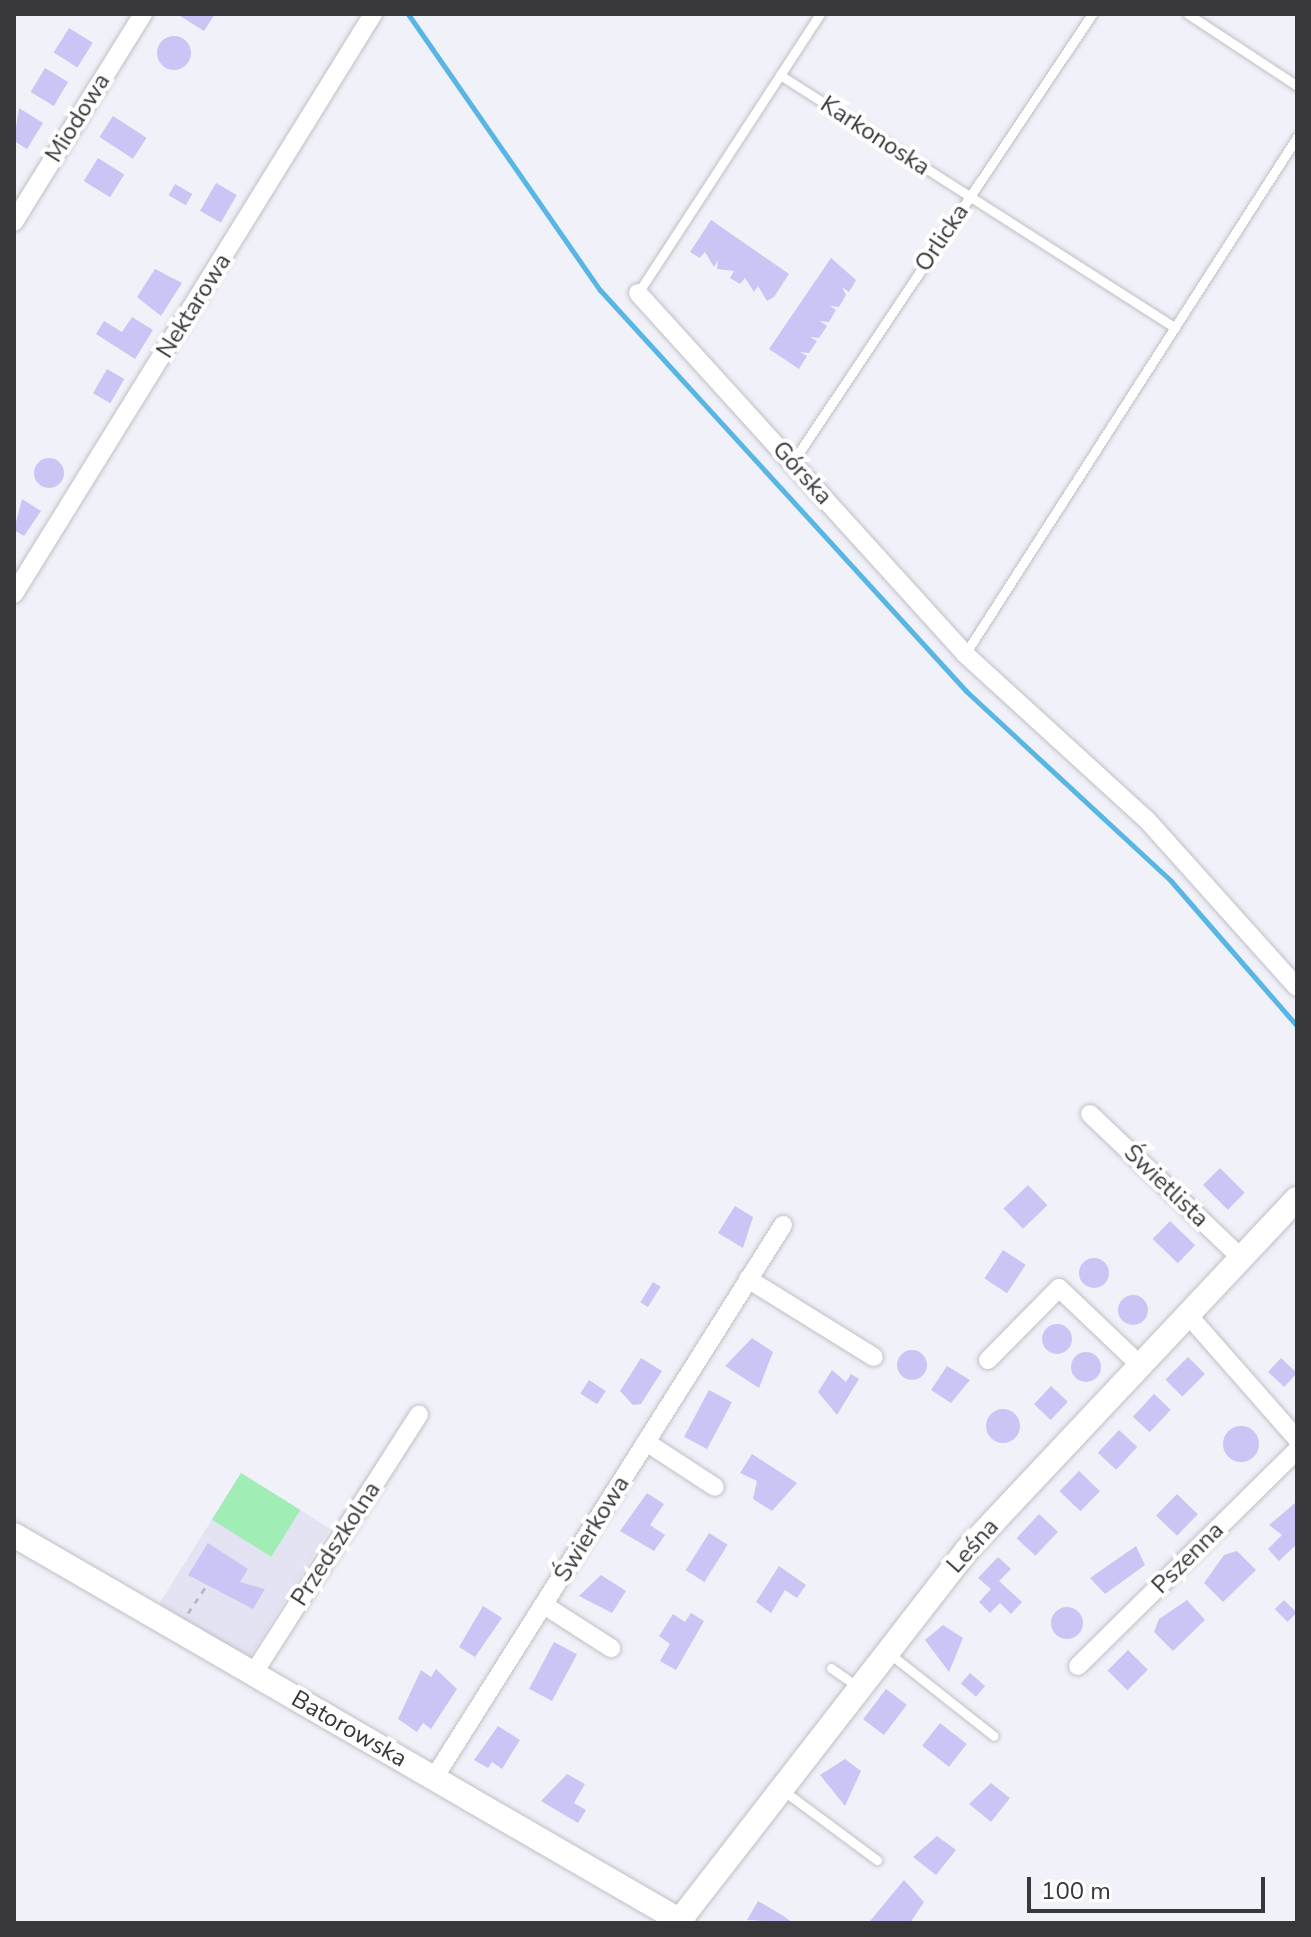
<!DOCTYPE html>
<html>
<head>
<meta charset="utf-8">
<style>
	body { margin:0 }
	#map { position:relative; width:1311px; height:1937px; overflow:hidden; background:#f1f1fa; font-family:"Nunito Sans",sans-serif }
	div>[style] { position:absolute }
	.built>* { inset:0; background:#e3e3f3; transform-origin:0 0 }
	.green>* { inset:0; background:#a0edb6; transform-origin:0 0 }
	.stream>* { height:5px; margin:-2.5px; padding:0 2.5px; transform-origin:2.5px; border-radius:2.5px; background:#57b6e3 }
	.building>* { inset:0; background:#cac5f5; transform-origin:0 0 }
	.round { border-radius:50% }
	.path>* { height:3px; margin-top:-1.5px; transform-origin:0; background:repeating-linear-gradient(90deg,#b9b9c0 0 6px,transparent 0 12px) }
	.roads { filter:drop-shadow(0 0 2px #bfbfc7) drop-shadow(0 0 2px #bfbfc7) }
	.lane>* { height:9px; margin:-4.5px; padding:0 4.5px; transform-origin:4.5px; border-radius:4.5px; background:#fff }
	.street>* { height:18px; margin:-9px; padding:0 9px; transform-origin:9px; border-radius:9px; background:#fff }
	.secondary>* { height:24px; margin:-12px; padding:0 12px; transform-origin:12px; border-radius:12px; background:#fff }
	span { translate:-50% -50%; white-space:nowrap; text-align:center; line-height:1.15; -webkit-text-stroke:8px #fff; paint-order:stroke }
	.street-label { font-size:24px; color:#38383b }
	.frame { position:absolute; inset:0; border:16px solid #38383b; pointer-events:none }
	.scale { position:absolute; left:1027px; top:1877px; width:238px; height:36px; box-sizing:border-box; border:4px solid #38383b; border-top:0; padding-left:10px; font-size:24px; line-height:28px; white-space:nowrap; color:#38383b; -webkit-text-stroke:6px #fff; paint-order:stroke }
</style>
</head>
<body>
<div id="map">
	<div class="built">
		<div style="left:241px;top:1473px;width:105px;height:154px;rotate:32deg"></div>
	</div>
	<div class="green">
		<div style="left:241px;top:1473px;width:70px;height:55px;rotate:32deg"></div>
	</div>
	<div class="stream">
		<div style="left:408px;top:14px;width:336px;rotate:55.2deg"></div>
		<div style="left:600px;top:290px;width:543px;rotate:47.61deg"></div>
		<div style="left:966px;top:691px;width:280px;rotate:42.8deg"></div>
		<div style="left:1171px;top:881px;width:192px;rotate:49deg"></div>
	</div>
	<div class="building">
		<div style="clip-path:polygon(177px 14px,215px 14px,204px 31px)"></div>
		<div style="left:69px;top:28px;width:28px;height:29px;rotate:32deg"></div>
		<div class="round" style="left:157px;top:36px;width:34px;height:34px"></div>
		<div style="left:45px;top:68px;width:27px;height:28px;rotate:31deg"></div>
		<div style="clip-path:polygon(19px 108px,43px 123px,27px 149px,14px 141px)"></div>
		<div style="left:113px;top:116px;width:40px;height:25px;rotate:33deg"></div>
		<div style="left:98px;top:158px;width:31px;height:27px;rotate:32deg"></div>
		<div style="left:216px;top:183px;width:24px;height:32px;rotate:30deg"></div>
		<div style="left:175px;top:184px;width:20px;height:13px;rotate:30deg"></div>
		<div style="clip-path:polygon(711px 220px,789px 274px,774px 297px,767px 301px,758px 286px,754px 292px,745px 278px,740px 284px,730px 278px,734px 271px,717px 269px,718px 260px,714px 267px,705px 252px,700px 258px,690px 252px)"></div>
		<div style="clip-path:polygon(831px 258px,856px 280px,849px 292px,842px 287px,846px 295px,839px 307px,830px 306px,836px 310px,829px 322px,820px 321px,827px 326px,819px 338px,810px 337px,817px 341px,809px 353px,800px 352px,807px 356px,799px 369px,769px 349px)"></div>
		<div style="clip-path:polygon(155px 269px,182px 283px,161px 316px,137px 297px)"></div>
		<div style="clip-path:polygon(132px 317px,153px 330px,135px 359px,96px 334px,104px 321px,122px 332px)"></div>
		<div style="left:107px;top:369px;width:20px;height:28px;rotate:30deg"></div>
		<div class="round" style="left:34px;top:458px;width:30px;height:30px"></div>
		<div style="clip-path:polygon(22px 499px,41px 511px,24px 536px,14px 530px)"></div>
		<div style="left:1220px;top:1168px;width:35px;height:24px;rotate:45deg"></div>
		<div style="left:1028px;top:1185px;width:28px;height:34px;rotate:46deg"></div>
		<div style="clip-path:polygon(735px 1206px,753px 1217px,743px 1248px,718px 1233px)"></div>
		<div style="left:1170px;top:1221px;width:35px;height:25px;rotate:44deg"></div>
		<div style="left:1003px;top:1250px;width:27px;height:34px;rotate:33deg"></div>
		<div class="round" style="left:1079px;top:1258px;width:30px;height:30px"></div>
		<div style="left:653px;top:1282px;width:9px;height:24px;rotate:32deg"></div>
		<div class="round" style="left:1118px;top:1295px;width:30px;height:30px"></div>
		<div class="round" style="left:1042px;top:1324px;width:30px;height:30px"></div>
		<div style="clip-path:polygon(752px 1338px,773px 1352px,759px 1388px,725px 1366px)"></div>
		<div class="round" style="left:897px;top:1350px;width:30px;height:30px"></div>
		<div class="round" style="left:1071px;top:1352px;width:30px;height:30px"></div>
		<div style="left:1188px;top:1357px;width:24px;height:32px;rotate:45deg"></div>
		<div style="clip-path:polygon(641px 1358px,662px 1371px,641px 1404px,633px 1405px,620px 1391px)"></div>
		<div style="left:1281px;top:1358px;width:22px;height:19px;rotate:43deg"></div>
		<div style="clip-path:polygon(947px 1366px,970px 1380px,951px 1403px,931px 1390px)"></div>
		<div style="clip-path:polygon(832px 1370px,846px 1382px,851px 1374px,859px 1379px,837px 1415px,818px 1392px)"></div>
		<div style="left:589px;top:1380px;width:20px;height:16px;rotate:33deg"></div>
		<div style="left:1051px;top:1386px;width:23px;height:25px;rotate:43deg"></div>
		<div style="left:709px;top:1390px;width:26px;height:53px;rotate:28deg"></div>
		<div style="left:1154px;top:1394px;width:23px;height:31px;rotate:43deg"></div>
		<div class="round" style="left:986px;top:1409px;width:34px;height:34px"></div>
		<div class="round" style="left:1223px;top:1426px;width:36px;height:36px"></div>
		<div style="left:1119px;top:1430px;width:25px;height:31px;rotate:43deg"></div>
		<div style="clip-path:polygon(752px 1454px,797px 1483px,772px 1511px,753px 1499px,757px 1481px,740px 1473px)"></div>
		<div style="left:1079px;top:1471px;width:29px;height:28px;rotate:44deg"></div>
		<div style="clip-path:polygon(647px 1493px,664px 1504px,650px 1525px,665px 1535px,654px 1551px,620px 1531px)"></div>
		<div style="left:1177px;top:1494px;width:29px;height:30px;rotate:44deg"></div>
		<div style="clip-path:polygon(1295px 1503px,1297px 1544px,1279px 1561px,1268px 1549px,1282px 1535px,1269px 1525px)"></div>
		<div style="left:1039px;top:1514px;width:26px;height:33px;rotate:43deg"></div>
		<div style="left:709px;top:1533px;width:22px;height:44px;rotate:32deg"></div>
		<div style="clip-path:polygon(208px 1543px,248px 1569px,240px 1582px,265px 1589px,253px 1609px,188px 1575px)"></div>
		<div style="clip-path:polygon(1136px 1546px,1145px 1565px,1105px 1594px,1090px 1578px)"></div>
		<div style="clip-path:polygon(1237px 1551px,1256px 1570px,1223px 1602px,1204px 1583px,1224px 1555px)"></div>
		<div style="clip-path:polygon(998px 1557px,1011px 1569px,999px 1581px,1022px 1602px,1011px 1614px,1000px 1603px,990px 1613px,979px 1602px,991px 1589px,978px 1578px)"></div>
		<div style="clip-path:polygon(779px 1566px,806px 1585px,797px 1598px,785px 1590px,771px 1613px,756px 1602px)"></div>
		<div style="clip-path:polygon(601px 1575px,626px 1591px,612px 1613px,579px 1596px)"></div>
		<div style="clip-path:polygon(1187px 1600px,1205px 1620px,1173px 1651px,1154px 1632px,1159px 1619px)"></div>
		<div style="left:1284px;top:1600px;width:18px;height:13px;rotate:45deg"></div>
		<div style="clip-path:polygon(483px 1606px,502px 1618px,475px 1657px,459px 1647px)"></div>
		<div class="round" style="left:1051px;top:1607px;width:32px;height:32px"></div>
		<div style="clip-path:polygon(691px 1613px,704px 1621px,676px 1670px,660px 1661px,670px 1644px,659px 1636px,673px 1614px,685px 1622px)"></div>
		<div style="clip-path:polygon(943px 1625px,963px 1638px,949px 1672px,925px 1640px)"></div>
		<div style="left:554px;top:1642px;width:26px;height:53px;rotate:28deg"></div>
		<div style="left:1128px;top:1650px;width:28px;height:29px;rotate:45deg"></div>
		<div style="clip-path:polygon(436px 1669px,457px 1689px,431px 1729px,423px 1723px,417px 1732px,398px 1719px,421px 1670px,431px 1677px)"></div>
		<div style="left:970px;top:1673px;width:20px;height:14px;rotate:41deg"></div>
		<div style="left:886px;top:1689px;width:26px;height:38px;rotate:37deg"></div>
		<div style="left:940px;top:1723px;width:34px;height:29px;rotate:38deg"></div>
		<div style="clip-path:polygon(498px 1726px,520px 1740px,502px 1769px,492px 1762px,488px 1768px,474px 1760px)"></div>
		<div style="clip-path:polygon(845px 1759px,861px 1771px,845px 1806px,820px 1775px)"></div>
		<div style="clip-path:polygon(567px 1774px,585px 1784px,574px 1803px,586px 1810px,578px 1823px,541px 1801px)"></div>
		<div style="clip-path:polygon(991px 1783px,1010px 1798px,991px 1822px,969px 1804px)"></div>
		<div style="clip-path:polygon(937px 1836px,956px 1850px,936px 1875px,913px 1857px)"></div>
		<div style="clip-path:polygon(904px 1880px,924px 1902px,910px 1923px,870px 1921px)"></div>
		<div style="clip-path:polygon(758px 1901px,782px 1915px,793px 1923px,747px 1920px)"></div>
	</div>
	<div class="path">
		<div style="left:188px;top:1613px;width:32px;rotate:-56deg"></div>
	</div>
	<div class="roads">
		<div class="lane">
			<div style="left:1188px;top:14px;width:131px;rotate:33.4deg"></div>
			<div style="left:780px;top:75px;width:469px;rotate:32.6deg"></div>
			<div style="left:638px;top:293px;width:333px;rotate:-56.9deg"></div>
			<div style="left:792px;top:463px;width:540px;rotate:-56.25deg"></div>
			<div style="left:965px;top:654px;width:614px;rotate:-57.29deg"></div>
			<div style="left:890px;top:1654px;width:132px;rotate:38.3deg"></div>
			<div style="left:831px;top:1668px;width:29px;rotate:35deg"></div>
			<div style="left:784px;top:1791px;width:116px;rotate:36.6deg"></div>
		</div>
		<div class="street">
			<div style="left:14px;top:222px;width:245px;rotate:-58.2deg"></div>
			<div style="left:638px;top:293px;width:487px;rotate:47.8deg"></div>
			<div style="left:965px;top:654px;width:246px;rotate:42.4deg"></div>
			<div style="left:1147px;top:820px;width:224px;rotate:48.1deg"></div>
			<div style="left:14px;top:594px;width:682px;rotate:-58.24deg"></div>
			<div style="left:1090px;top:1114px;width:210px;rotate:43.6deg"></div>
			<div style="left:748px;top:1279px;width:148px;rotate:31.8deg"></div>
			<div style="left:1189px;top:1316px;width:164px;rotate:48.7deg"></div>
			<div style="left:988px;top:1360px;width:101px;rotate:-45.4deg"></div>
			<div style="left:1059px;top:1288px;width:115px;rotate:43.6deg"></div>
			<div style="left:646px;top:1442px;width:82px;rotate:33.1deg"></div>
			<div style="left:544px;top:1605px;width:80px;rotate:32.7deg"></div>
			<div style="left:1078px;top:1666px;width:308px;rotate:-44.6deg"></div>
			<div style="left:253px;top:1674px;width:308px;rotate:-57.4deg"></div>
			<div style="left:434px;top:1778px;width:654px;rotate:-57.74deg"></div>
		</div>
		<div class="secondary">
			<div style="left:14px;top:1535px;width:774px;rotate:30.08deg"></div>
			<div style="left:680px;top:1920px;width:467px;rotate:-52.2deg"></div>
			<div style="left:966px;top:1551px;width:483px;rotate:-46.8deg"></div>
		</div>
	</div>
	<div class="street-label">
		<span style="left:78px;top:118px;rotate:-58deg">Miodowa</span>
		<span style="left:875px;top:136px;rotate:33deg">Karkonoska</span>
		<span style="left:942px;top:238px;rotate:-56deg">Orlicka</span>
		<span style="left:194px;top:306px;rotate:-58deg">Nektarowa</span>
		<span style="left:802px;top:473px;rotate:48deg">Górska</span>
		<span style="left:1166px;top:1186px;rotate:44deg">Świetlista</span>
		<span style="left:592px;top:1529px;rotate:-58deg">Świerkowa</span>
		<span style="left:336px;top:1544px;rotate:-57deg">Przedszkolna</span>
		<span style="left:973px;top:1546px;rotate:-48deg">Leśna</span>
		<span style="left:1188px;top:1558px;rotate:-45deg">Pszenna</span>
		<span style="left:349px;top:1729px;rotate:30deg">Batorowska</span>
	</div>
	<div class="frame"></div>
	<div class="scale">100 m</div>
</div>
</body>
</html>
